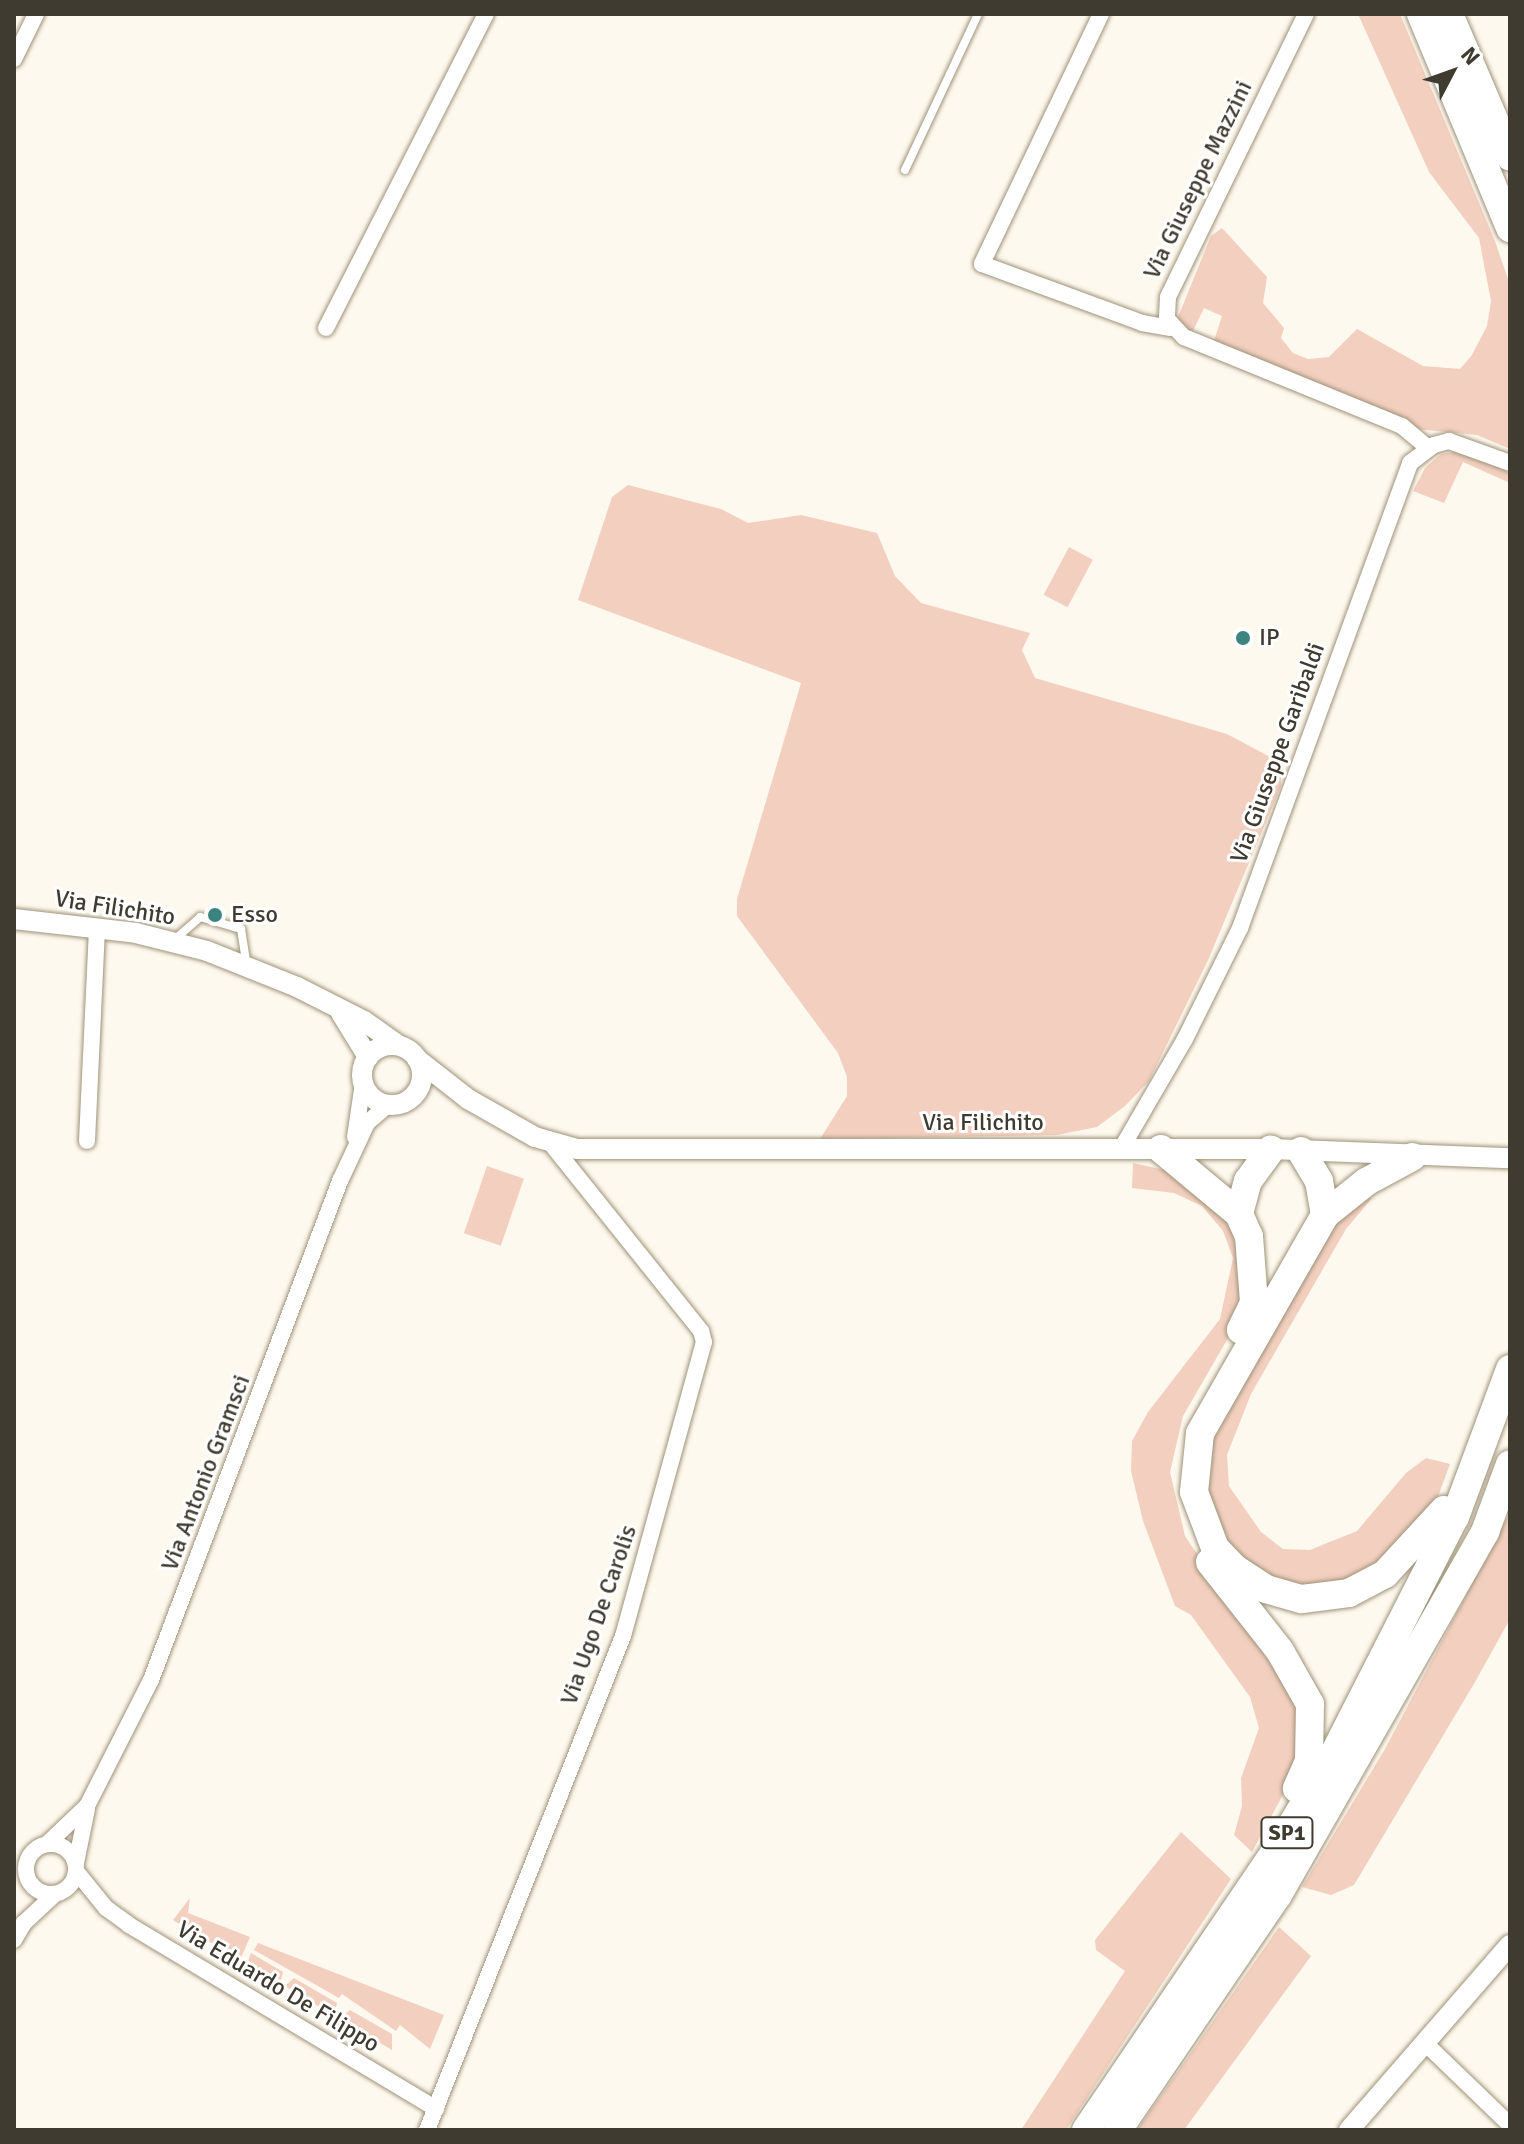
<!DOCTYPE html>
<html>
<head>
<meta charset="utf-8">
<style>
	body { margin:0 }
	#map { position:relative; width:1524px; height:2144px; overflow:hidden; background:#fef9ee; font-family:Signika,sans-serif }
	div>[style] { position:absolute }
	.green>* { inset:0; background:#f3cfbf; transform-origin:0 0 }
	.roads { filter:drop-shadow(0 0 2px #9d9279) drop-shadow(0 0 2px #9d9279) }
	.service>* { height:8px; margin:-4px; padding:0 4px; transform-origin:4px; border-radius:4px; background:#fff }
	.minor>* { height:16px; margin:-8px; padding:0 8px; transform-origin:8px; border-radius:8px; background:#fff }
	.minor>.ring { margin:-8px; padding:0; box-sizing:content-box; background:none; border:16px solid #fff; border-radius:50% }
	.tertiary>* { height:20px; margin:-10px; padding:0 10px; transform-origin:10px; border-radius:10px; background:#fff }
	.tertiary>.ring { margin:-10px; padding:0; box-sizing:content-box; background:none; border:20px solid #fff; border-radius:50% }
	.trunk>* { height:28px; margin:-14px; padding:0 14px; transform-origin:14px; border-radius:14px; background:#fff }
	.dots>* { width:22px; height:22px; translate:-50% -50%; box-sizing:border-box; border:4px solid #fff; border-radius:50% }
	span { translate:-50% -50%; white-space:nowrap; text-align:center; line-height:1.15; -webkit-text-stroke:6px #fff; paint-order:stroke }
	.shield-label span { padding:2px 6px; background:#fff; border:2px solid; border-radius:6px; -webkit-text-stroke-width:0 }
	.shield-label { font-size:22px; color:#3f3b30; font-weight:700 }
	.street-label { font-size:24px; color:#3f3b30 }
	.poi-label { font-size:24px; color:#3f3b30 }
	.left { translate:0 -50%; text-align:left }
	.frame { position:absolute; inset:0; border:16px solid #3f3b30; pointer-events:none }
	.north { position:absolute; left:1412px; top:32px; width:80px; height:80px; -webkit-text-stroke:6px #fff; paint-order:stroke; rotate:49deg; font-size:22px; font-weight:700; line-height:32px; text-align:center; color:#3f3b30 }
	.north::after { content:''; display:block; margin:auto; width:28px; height:36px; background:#3f3b30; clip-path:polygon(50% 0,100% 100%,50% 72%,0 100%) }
</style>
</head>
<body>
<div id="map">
	<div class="green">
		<div style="clip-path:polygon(1358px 14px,1400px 14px,1495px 241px,1510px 285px,1510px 449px,1477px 435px,1416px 429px,1212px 347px,1222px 316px,1204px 308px,1191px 335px,1176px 322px,1211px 236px,1222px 228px,1267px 277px,1263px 303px,1284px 328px,1281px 338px,1293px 353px,1308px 359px,1329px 357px,1357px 329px,1423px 366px,1460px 369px,1472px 355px,1487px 326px,1491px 301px,1479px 238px,1429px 172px)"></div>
		<div style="clip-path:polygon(1460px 451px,1510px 473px,1510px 483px,1463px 462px,1444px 503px,1413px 491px,1425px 468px,1441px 454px)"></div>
		<div style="clip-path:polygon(628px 485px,721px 509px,748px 523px,801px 515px,877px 533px,895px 576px,921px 603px,1030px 633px,1022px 650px,1035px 678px,1227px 734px,1274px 759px,1281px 770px,1281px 786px,1209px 958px,1149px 1081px,1125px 1106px,1097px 1127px,1057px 1135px,820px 1139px,847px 1096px,847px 1077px,838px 1053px,737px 916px,737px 899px,801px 683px,578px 600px,612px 497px)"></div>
		<div style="left:1069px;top:547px;width:27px;height:54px;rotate:28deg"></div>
		<div style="clip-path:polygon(1133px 1163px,1174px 1172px,1226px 1211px,1248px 1278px,1235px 1326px,1183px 1416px,1170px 1472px,1185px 1536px,1296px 1702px,1301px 1729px,1293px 1776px,1252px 1852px,1234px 1835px,1242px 1806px,1241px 1778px,1259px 1728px,1250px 1697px,1191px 1615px,1175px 1606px,1143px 1521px,1131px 1471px,1132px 1441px,1148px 1412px,1220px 1319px,1233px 1258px,1223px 1231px,1202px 1206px,1174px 1193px,1132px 1188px)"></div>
		<div style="left:487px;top:1166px;width:39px;height:71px;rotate:19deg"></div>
		<div style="clip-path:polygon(1368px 1197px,1372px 1198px,1346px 1229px,1251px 1394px,1227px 1455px,1229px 1486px,1261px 1532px,1283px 1549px,1310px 1550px,1357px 1531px,1406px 1473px,1426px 1458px,1450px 1464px,1428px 1524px,1358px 1578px,1311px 1589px,1261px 1575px,1221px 1540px,1202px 1493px,1208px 1432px,1332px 1221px)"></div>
		<div style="clip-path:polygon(1510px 1512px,1510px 1619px,1475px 1682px,1354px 1885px,1331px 1895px,1302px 1887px,1385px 1749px)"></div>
		<div style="clip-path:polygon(1181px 1832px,1231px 1879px,1066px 2130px,1021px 2130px,1125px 1971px,1096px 1950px,1095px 1940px)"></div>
		<div style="clip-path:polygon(190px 1898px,188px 1913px,250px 1937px,240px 1960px,173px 1920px)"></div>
		<div style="clip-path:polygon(1279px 1927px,1311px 1956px,1184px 2130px,1137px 2130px)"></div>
		<div style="clip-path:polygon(258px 1943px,444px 2015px,430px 2049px,400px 2025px,396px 2031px,342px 1994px,339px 1998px,254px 1950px)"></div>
		<div style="clip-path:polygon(251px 1953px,283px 1972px,280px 1984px,247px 1964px)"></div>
		<div style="clip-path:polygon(294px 1978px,337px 2003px,334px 2016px,285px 1986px)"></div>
		<div style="clip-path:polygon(350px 2010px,392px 2034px,392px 2050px,339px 2019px)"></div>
	</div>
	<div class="roads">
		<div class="service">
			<div style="left:905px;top:170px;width:172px;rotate:-64.9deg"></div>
			<div style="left:174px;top:940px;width:35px;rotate:-41deg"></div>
			<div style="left:200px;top:917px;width:43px;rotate:16.3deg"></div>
			<div style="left:241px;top:929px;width:36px;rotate:81deg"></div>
		</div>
		<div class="minor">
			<div style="left:1101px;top:14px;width:277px;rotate:115.5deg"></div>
			<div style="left:982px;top:264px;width:171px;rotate:20.2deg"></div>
			<div style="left:1142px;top:323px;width:29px;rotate:10deg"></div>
			<div style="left:1306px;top:14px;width:315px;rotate:116deg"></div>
			<div style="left:1168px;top:297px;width:22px;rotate:93deg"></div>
			<div style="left:1167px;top:319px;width:25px;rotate:47deg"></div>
			<div style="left:1184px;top:337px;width:235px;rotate:22.2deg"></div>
			<div style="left:1402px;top:426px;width:34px;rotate:40deg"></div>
			<div style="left:14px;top:59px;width:50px;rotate:-63.9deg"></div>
			<div style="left:326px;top:328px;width:352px;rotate:-63deg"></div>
			<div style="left:355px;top:1137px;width:55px;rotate:-81.6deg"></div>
			<div style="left:87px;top:1141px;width:212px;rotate:-87.3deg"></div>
			<div style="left:1121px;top:1149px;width:127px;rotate:-59.8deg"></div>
			<div style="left:1185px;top:1039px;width:124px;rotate:-63.6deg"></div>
			<div style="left:1240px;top:928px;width:495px;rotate:-69.9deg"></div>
			<div style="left:1410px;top:463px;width:30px;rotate:-37deg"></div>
			<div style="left:1434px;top:445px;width:16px;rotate:-15deg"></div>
			<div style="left:1449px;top:441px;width:65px;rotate:19.8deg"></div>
			<div class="ring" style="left:26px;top:1844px;width:34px;height:34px"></div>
			<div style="left:47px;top:1844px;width:55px;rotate:-43.5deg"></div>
			<div style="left:87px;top:1806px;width:141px;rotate:-63.1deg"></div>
			<div style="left:151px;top:1680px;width:534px;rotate:-69.26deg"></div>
			<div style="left:340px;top:1181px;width:64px;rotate:-65deg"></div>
			<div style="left:367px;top:1123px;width:28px;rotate:-41deg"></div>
			<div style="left:76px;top:1863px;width:55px;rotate:-78.5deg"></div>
			<div style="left:76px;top:1871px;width:48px;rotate:51deg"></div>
			<div style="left:106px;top:1908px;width:29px;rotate:36deg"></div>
			<div style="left:129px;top:1925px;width:358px;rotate:30.9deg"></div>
			<div style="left:14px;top:1940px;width:20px;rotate:-60deg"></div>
			<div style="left:24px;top:1923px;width:42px;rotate:-43.1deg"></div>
			<div style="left:1424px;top:2042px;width:120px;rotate:44deg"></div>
			<div style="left:427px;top:2130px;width:531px;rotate:-68.36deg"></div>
			<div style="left:623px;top:1636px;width:305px;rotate:-74.6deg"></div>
			<div style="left:704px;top:1342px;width:11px;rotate:-105deg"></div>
			<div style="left:701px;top:1331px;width:238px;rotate:-128.7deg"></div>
		</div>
		<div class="tertiary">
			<div style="left:14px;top:919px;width:123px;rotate:6.5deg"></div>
			<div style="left:136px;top:933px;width:73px;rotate:14.2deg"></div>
			<div style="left:207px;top:951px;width:97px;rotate:21.8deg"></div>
			<div style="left:297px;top:987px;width:75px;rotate:26.9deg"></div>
			<div style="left:364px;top:1021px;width:42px;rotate:35.2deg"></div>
			<div style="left:341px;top:1013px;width:52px;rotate:58.5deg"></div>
			<div class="ring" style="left:362px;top:1045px;width:40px;height:40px"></div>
			<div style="left:417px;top:1059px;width:65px;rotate:38.1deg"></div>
			<div style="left:468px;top:1099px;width:77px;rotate:29.6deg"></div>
			<div style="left:535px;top:1137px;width:44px;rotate:15.9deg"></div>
			<div style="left:577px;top:1149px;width:694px"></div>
			<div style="left:1271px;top:1149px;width:239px;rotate:2.2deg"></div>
			<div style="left:1349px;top:2130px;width:245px;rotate:-49deg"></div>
		</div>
		<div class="trunk">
			<div style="left:1421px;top:14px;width:232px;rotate:67.4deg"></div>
			<div style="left:1449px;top:14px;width:155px;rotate:66.9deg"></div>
			<div style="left:1161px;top:1149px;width:102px;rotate:39.8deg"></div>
			<div style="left:1239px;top:1214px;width:24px;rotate:66deg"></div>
			<div style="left:1249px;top:1236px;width:67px;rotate:85.7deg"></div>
			<div style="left:1254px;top:1303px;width:30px;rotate:116deg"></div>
			<div style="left:1301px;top:1151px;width:35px;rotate:59deg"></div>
			<div style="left:1319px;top:1181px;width:35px;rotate:80deg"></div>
			<div style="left:1412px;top:1157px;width:52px;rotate:151.5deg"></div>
			<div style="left:1366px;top:1182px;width:53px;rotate:141.2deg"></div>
			<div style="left:1325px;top:1215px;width:251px;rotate:119.8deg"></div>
			<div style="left:1200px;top:1433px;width:59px;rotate:95.8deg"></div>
			<div style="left:1194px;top:1492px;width:60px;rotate:69.4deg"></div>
			<div style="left:1215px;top:1548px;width:28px;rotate:46deg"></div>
			<div style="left:1234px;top:1568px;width:38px;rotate:33deg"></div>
			<div style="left:1266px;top:1589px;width:37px;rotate:16deg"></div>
			<div style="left:1302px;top:1599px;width:47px;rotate:-7.3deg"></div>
			<div style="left:1349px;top:1593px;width:41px;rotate:-27.8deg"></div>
			<div style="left:1385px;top:1574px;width:87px;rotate:-47.3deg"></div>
			<div style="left:1239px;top:1214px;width:34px;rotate:-75deg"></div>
			<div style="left:1248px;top:1181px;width:39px;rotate:-54deg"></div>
			<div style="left:1210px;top:1562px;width:113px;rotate:51.8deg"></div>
			<div style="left:1280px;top:1651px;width:61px;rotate:60.5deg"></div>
			<div style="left:1310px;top:1704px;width:57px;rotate:91deg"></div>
			<div style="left:1309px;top:1761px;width:30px;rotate:114deg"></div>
			<div style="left:1086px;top:2130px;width:341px;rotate:-55.8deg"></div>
			<div style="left:1278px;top:1848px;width:109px;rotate:-59.2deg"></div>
			<div style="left:1334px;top:1754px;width:266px;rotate:-63deg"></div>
			<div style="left:1455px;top:1517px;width:158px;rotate:-69.6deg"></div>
			<div style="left:1118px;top:2130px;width:284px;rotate:-55.8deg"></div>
			<div style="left:1278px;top:1895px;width:418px;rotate:-60.3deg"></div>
			<div style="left:1485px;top:1532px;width:72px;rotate:-69.8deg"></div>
		</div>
	</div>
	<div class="dots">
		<div style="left:1243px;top:638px;background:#3d8481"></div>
		<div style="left:215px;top:915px;background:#3d8481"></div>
	</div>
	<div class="shield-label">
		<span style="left:1287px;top:1833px">SP1</span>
	</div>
	<div class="street-label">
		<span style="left:1198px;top:180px;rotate:-64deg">Via Giuseppe Mazzini</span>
		<span style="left:1278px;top:753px;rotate:-70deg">Via Giuseppe Garibaldi</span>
		<span style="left:115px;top:908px;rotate:9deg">Via Filichito</span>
		<span style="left:983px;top:1123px">Via Filichito</span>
		<span style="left:206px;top:1473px;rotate:-69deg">Via Antonio Gramsci</span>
		<span style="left:599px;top:1615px;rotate:-71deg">Via Ugo De Carolis</span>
		<span style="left:278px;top:1987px;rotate:31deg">Via Eduardo De Filippo</span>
	</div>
	<div class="poi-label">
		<span class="left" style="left:1259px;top:638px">IP</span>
		<span class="left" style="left:231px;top:915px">Esso</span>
	</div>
	<div class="frame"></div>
	<div class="north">N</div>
</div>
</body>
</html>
